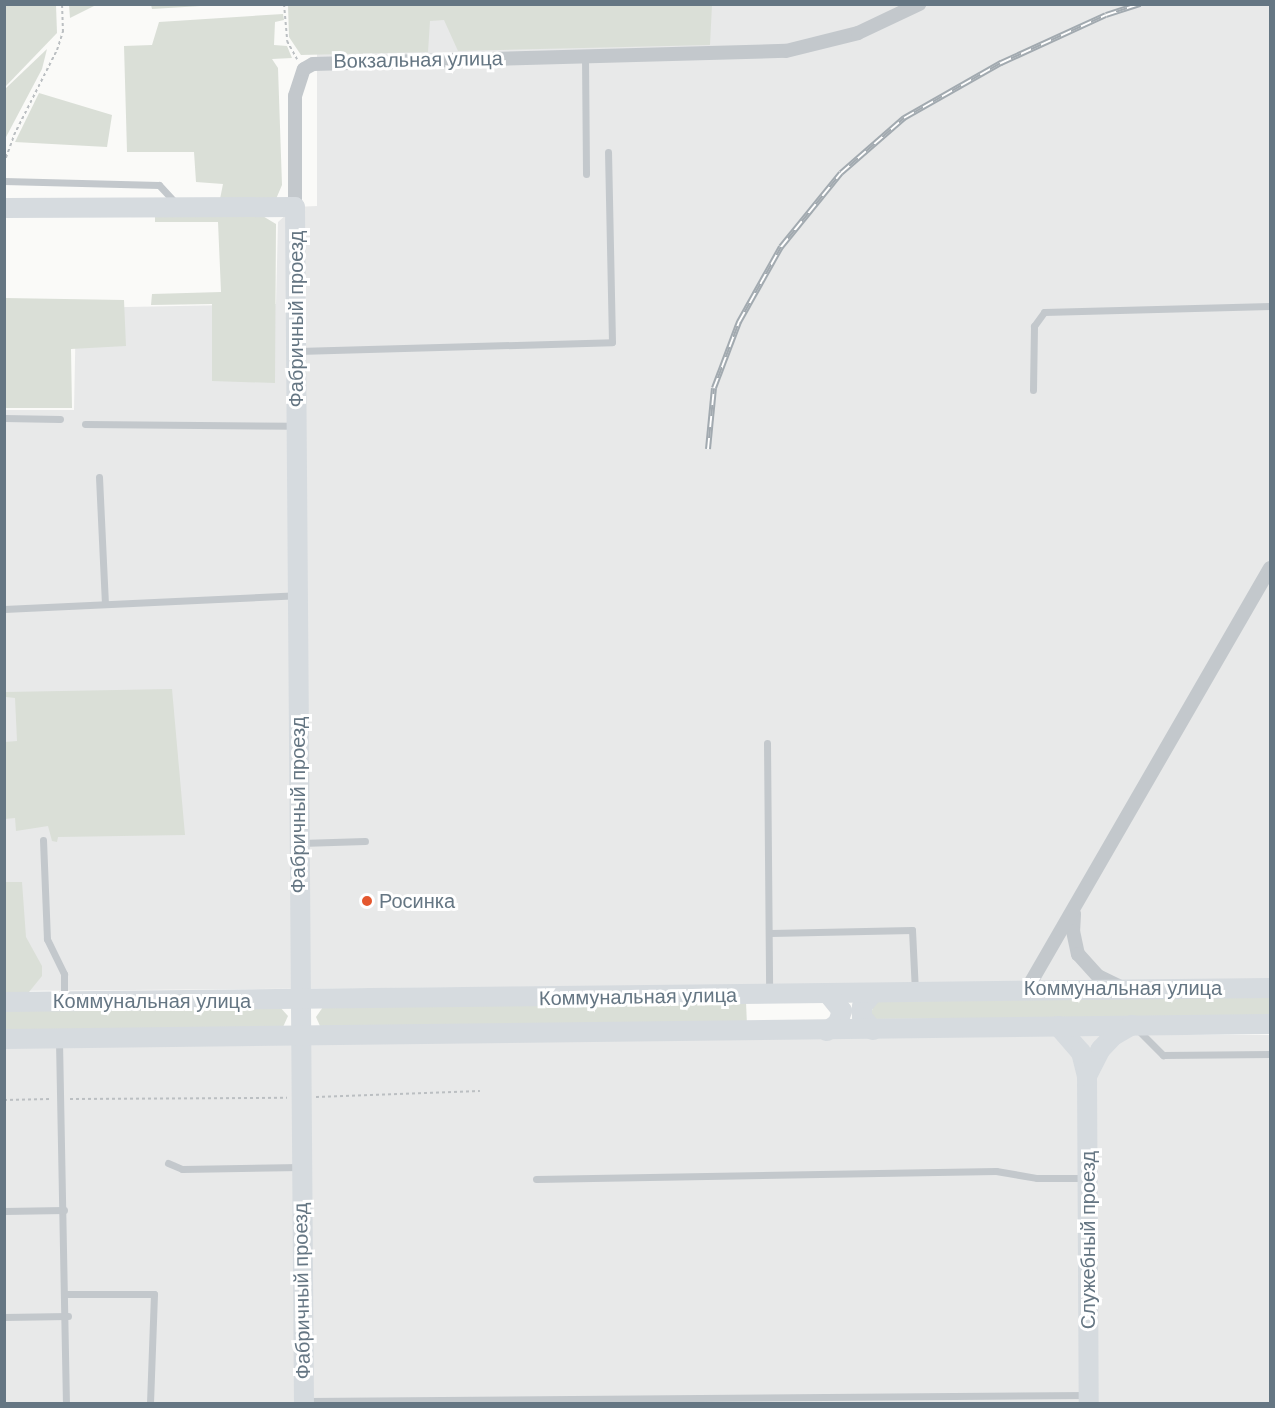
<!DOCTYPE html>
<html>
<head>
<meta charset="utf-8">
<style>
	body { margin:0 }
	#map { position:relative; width:1275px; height:1408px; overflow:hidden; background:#fafaf8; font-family:Arial,sans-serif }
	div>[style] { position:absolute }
	.built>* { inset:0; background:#e8e9e9; transform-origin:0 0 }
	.green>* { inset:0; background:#dadfd7 }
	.path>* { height:2px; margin-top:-1px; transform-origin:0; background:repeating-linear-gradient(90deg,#bbbfc2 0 3px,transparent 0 6px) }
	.lane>* { height:7px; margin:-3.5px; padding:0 3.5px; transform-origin:3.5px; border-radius:3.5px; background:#c3c8cc }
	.street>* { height:14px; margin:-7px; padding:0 7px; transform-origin:7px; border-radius:7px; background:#c3c8cc }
	.secondary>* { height:20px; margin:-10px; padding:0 10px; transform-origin:10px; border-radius:10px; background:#d6dbdf }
	.rail>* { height:6px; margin-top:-3px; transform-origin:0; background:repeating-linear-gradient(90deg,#fff 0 11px,#a2aab0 0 22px); box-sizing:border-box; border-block:2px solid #a2aab0 }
	.dots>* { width:16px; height:16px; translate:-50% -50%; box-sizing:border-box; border:3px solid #fff; border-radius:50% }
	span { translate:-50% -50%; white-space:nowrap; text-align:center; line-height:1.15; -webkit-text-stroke:6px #fff; paint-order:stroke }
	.street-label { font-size:20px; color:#657683 }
	.poi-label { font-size:20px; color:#657683 }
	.left { translate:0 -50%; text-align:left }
	.frame { position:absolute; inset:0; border:6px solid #657683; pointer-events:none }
</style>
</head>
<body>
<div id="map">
	<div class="built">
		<div style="clip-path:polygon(317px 5px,1270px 5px,1270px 981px,5px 991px,4px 410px,74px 410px,76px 308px,276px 304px,278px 222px,295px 207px,317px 206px)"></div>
		<div style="left:1270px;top:1035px;width:368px;height:1266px;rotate:90deg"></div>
	</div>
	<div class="green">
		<div style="clip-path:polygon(5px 4px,56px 5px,57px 33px,5px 87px)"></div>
		<div style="clip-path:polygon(69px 5px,69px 4px,108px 5px,96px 5px,70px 18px)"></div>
		<div style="clip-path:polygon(151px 5px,151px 4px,217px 5px,152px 9px)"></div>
		<div style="clip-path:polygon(288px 5px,712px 5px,710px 45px,458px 51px,444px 20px,430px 21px,428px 52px,301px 55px,289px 37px)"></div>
		<div style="clip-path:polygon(283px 14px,284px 20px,275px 22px,274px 45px,287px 46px,292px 58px,272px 59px,278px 68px,282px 185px,276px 199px,220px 199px,223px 184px,196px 182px,194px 152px,127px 152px,124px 46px,152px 45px,159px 22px)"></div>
		<div style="clip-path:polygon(47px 49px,42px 69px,5px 139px,5px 89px)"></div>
		<div style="clip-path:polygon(39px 93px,112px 115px,107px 147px,15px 142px)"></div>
		<div style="clip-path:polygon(261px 215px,276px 224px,275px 383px,212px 381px,212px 304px,151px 305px,152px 294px,221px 292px,218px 222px,155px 222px,155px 216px)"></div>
		<div style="clip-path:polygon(5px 298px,124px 300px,126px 346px,71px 349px,72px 408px,5px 408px)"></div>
		<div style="clip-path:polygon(172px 689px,185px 835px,58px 837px,57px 842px,52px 841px,48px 826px,16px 831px,15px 818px,5px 819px,5px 742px,17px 741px,15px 698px,6px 697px,6px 692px)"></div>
		<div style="clip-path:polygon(5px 882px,22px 882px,26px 937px,42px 966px,42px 976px,29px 992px,5px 992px)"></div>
		<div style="clip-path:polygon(1270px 995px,1270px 1017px,870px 1019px,874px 1002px)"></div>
		<div style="clip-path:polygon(746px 1002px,747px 1025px,320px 1026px,316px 1017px,323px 1007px)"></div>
		<div style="clip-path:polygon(279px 1006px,288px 1016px,283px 1027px,5px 1031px,4px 1009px)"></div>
	</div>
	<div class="path">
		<div style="left:284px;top:4px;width:37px;rotate:85deg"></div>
		<div style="left:287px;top:41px;width:21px;rotate:61deg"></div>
		<div style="left:4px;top:163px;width:30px;rotate:-70deg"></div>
		<div style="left:14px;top:135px;width:95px;rotate:-63.2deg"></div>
		<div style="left:57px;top:50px;width:19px;rotate:-72deg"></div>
		<div style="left:63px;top:32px;width:28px;rotate:-92deg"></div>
		<div style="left:316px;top:1097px;width:164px;rotate:-2.1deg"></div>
		<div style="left:70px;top:1099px;width:217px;rotate:-0.3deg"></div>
		<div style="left:4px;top:1100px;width:46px;rotate:-1.2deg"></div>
	</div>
	<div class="lane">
		<div style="left:585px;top:57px;width:117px;rotate:89.5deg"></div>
		<div style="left:4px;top:181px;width:155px;rotate:1.5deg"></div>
		<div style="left:159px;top:185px;width:26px;rotate:47deg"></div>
		<div style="left:298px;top:351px;width:314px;rotate:-1.6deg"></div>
		<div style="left:612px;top:342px;width:190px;rotate:-91.2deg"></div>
		<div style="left:1033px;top:390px;width:64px;rotate:-89.1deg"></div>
		<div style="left:1034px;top:326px;width:17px;rotate:-54deg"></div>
		<div style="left:1044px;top:312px;width:226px;rotate:-1.5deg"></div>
		<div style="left:4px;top:418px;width:56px;rotate:1deg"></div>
		<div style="left:85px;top:424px;width:209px;rotate:0.5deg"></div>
		<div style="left:99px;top:477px;width:127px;rotate:87.3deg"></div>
		<div style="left:4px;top:609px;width:293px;rotate:-2.7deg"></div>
		<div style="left:767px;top:743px;width:250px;rotate:89.5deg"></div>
		<div style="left:43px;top:840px;width:99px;rotate:87.7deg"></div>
		<div style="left:47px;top:939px;width:39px;rotate:64deg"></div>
		<div style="left:64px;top:974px;width:25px;rotate:90deg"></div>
		<div style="left:301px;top:843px;width:64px;rotate:-1.8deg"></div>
		<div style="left:771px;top:933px;width:141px;rotate:-1.2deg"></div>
		<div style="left:912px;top:930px;width:61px;rotate:87.2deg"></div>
		<div style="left:1137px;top:1029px;width:37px;rotate:45deg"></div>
		<div style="left:1163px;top:1055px;width:107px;rotate:-0.5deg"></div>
		<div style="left:59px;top:1041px;width:363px;rotate:88.9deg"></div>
		<div style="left:168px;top:1163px;width:15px;rotate:23deg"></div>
		<div style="left:182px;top:1169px;width:118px;rotate:-1deg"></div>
		<div style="left:536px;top:1179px;width:460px;rotate:-1deg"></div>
		<div style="left:996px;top:1171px;width:42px;rotate:9.7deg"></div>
		<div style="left:1037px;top:1178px;width:48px"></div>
		<div style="left:4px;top:1211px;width:60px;rotate:-1deg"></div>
		<div style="left:67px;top:1294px;width:87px"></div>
		<div style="left:154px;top:1294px;width:110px;rotate:92.1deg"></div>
		<div style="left:4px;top:1317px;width:64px;rotate:-0.9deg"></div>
		<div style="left:307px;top:1401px;width:781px;rotate:-0.44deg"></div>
	</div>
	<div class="street">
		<div style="left:295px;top:207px;width:111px;rotate:-90deg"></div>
		<div style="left:295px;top:96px;width:28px;rotate:-72deg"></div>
		<div style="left:304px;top:69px;width:10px;rotate:-29deg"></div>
		<div style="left:313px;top:64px;width:473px;rotate:-1.6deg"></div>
		<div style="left:786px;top:51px;width:74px;rotate:-14deg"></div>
		<div style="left:858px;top:33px;width:68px;rotate:-25.4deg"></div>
		<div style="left:1074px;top:914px;width:17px;rotate:93deg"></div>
		<div style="left:1073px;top:931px;width:24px;rotate:78deg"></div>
		<div style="left:1078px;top:954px;width:30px;rotate:48deg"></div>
		<div style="left:1098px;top:976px;width:28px;rotate:26deg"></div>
		<div style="left:1027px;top:989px;width:486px;rotate:-60deg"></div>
	</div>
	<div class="secondary">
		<div style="left:4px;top:208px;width:291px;rotate:-0.2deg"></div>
		<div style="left:295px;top:207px;width:1197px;rotate:89.57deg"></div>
		<div style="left:873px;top:993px;width:17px;rotate:130deg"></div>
		<div style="left:862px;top:1006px;width:11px;rotate:90deg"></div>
		<div style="left:862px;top:1017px;width:17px;rotate:50deg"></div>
		<div style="left:4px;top:1002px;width:1266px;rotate:-0.63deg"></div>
		<div style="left:1058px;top:1026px;width:35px;rotate:49deg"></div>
		<div style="left:1081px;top:1052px;width:25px;rotate:76deg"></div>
		<div style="left:1087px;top:1076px;width:328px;rotate:89.7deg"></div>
		<div style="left:827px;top:1031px;width:14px;rotate:-36deg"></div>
		<div style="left:838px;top:1023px;width:13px;rotate:-72deg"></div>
		<div style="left:842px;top:1011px;width:21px;rotate:-129deg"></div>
		<div style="left:4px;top:1039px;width:1266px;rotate:-0.68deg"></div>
		<div style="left:1087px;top:1076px;width:30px;rotate:-63deg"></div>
		<div style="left:1101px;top:1049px;width:18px;rotate:-47deg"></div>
		<div style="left:1113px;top:1036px;width:22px;rotate:-30deg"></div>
	</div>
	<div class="rail">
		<div style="left:708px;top:449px;width:61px;rotate:-84.4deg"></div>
		<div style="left:714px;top:388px;width:71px;rotate:-69.3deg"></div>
		<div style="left:739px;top:322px;width:86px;rotate:-60.8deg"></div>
		<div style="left:781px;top:247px;width:95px;rotate:-51deg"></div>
		<div style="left:841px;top:173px;width:84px;rotate:-41.1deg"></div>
		<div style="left:904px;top:118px;width:112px;rotate:-29.6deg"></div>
		<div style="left:1001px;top:63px;width:115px;rotate:-24.6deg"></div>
		<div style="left:1106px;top:15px;width:36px;rotate:-18deg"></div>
	</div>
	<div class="dots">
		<div style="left:367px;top:901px;background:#e4572e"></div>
	</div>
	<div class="street-label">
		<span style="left:418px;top:60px;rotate:-1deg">Вокзальная улица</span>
		<span style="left:296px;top:319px;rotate:-90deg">Фабричный проезд</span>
		<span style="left:298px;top:805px;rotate:-90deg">Фабричный проезд</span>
		<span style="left:1123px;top:988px">Коммунальная улица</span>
		<span style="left:638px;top:997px;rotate:-1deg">Коммунальная улица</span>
		<span style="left:152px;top:1001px">Коммунальная улица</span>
		<span style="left:1088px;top:1240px;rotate:-90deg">Служебный проезд</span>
		<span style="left:302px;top:1291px;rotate:-91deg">Фабричный проезд</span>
	</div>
	<div class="poi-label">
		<span class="left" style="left:379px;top:901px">Росинка</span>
	</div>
	<div class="frame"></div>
</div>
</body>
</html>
